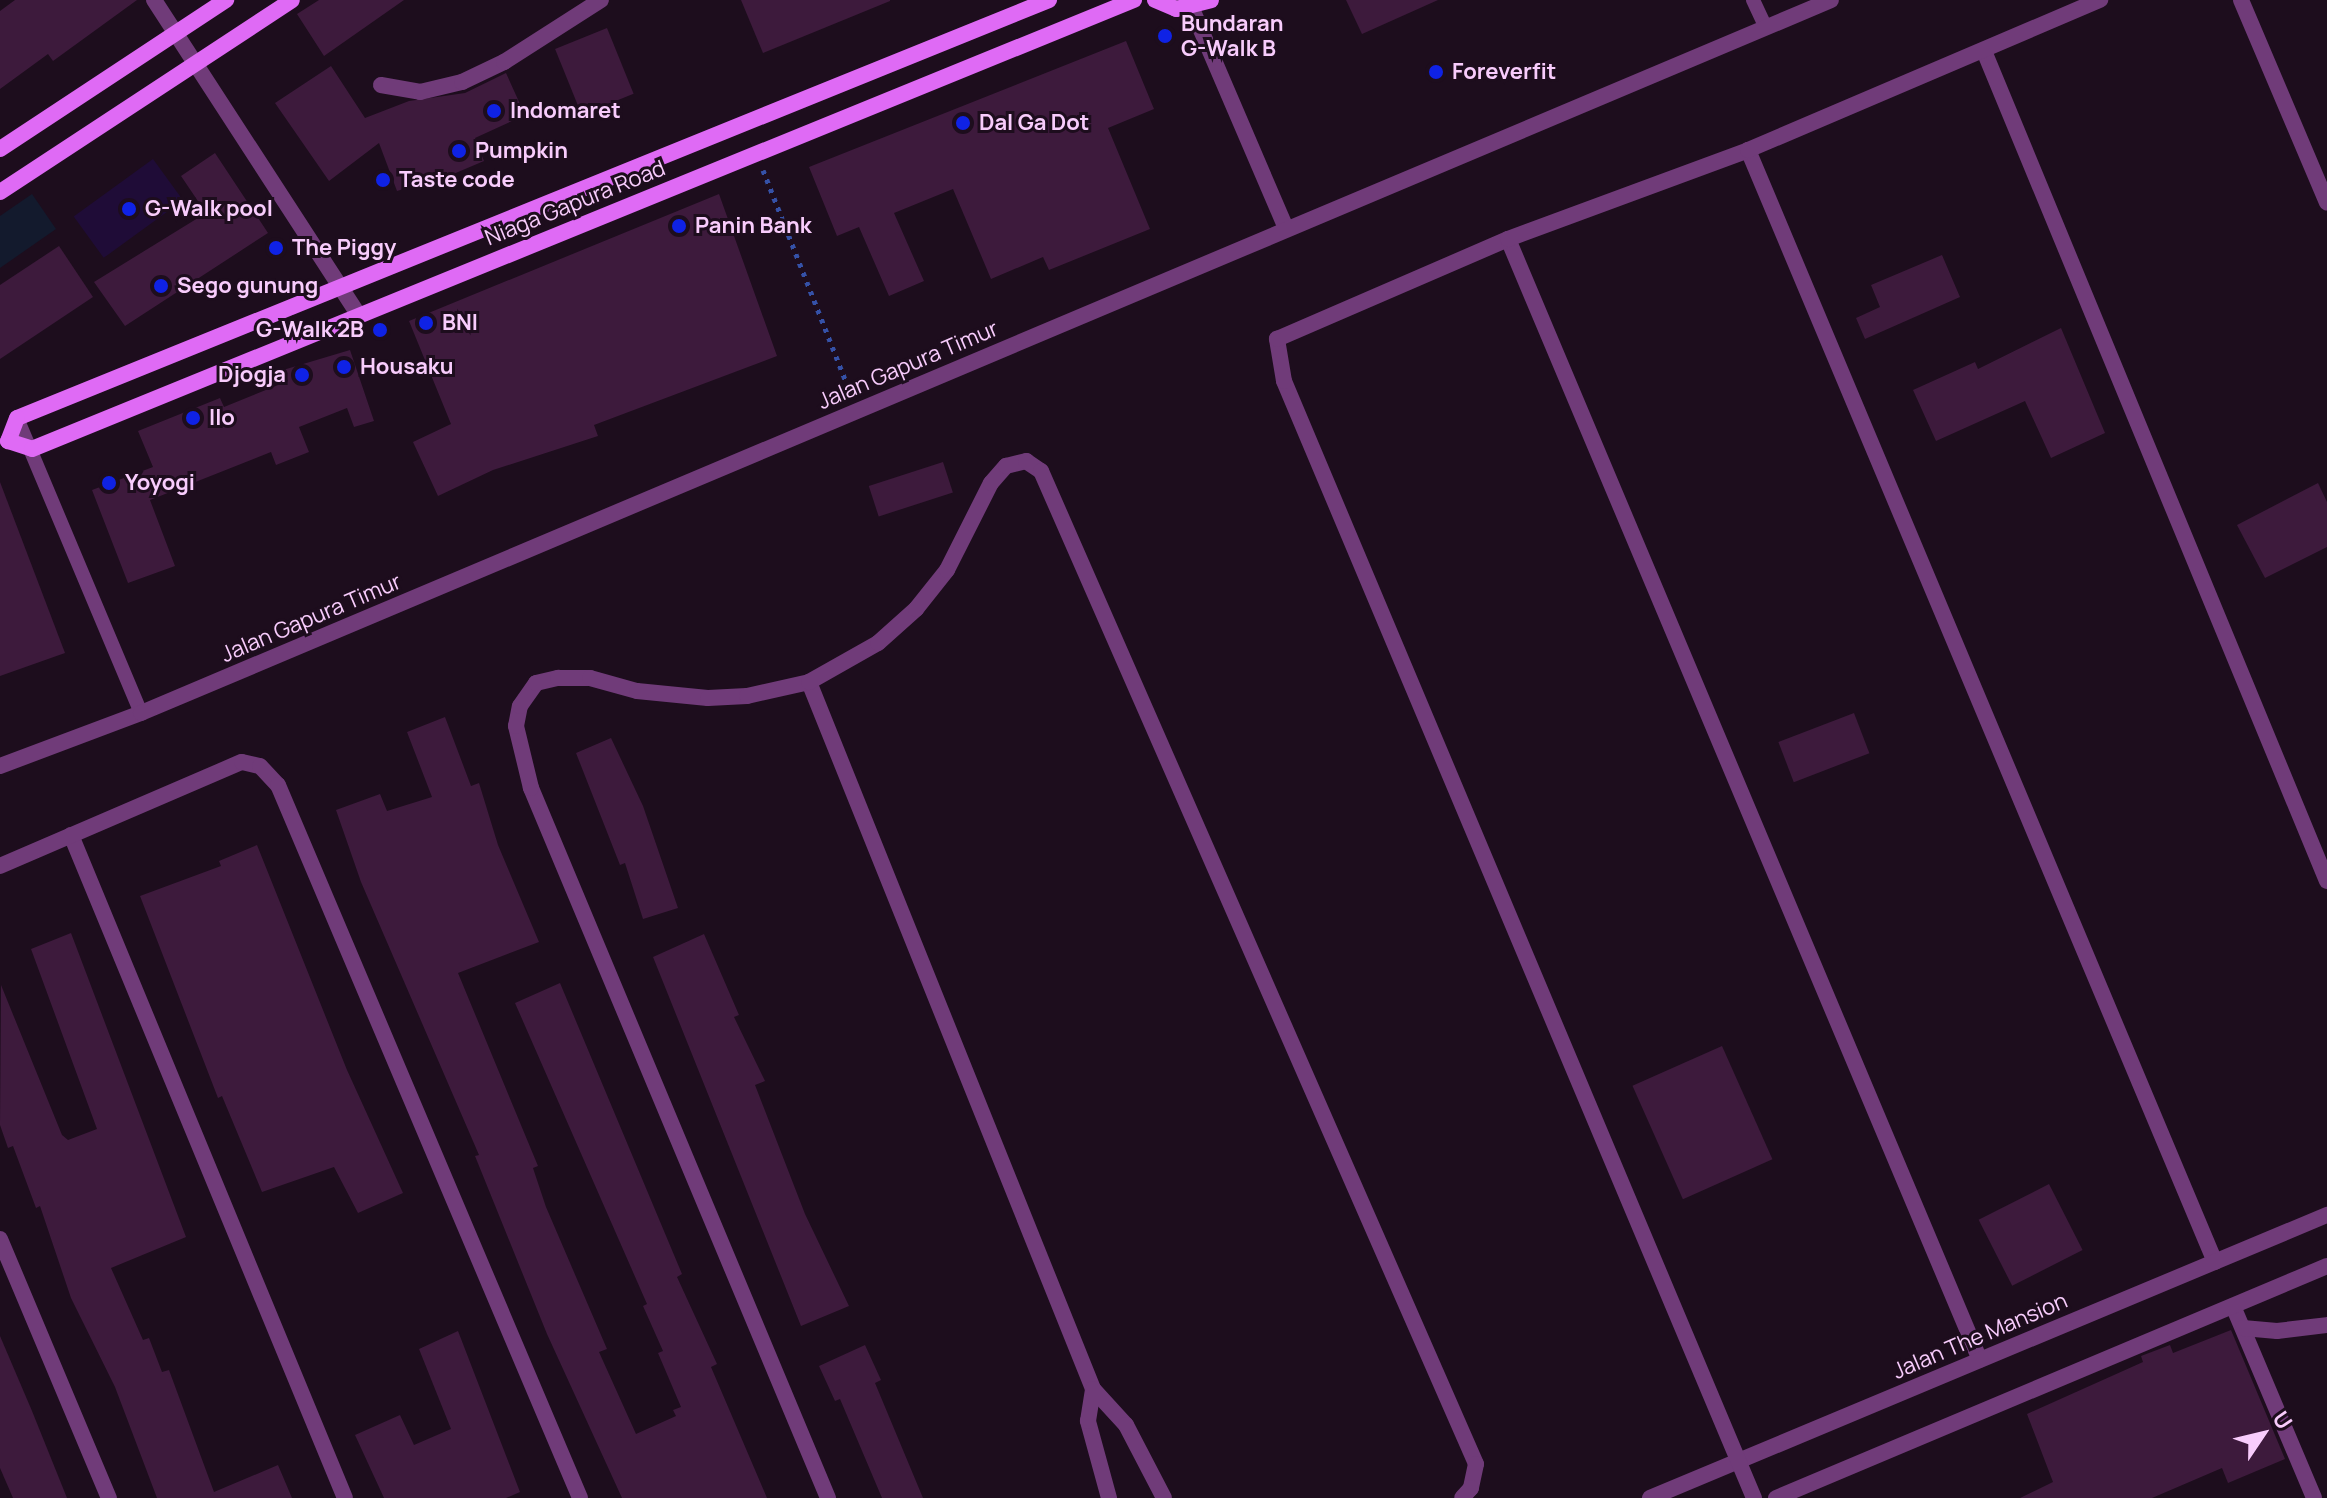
<!DOCTYPE html>
<html>
<head>
<meta charset="utf-8">
<style>
	body { margin:0 }
	#map { position:relative; width:2327px; height:1498px; overflow:hidden; background:#1d0d1d; font-family:Manrope,sans-serif }
	div>[style] { position:absolute }
	.green>* { inset:0; background:#131a2d }
	.water>* { inset:0; background:#1f0c37; transform-origin:0 0 }
	.building>* { inset:0; background:#3d1a3c; transform-origin:0 0 }
	.path>* { height:5px; margin-top:-2.5px; transform-origin:0; background:repeating-linear-gradient(90deg,#3551a7 0 4px,transparent 0 10px) }
	.lane>* { height:14px; margin:-7px; padding:0 7px; transform-origin:7px; border-radius:7px; background:#703b79 }
	.street>* { height:16px; margin:-8px; padding:0 8px; transform-origin:8px; border-radius:8px; background:#703b79 }
	.secondary>* { height:16px; margin:-8px; padding:0 8px; transform-origin:8px; border-radius:8px; background:#df6af5 }
	.dots>* { width:22px; height:22px; translate:-50% -50%; box-sizing:border-box; border:4px solid #1d0d1d; border-radius:50% }
	span { translate:-50% -50%; white-space:nowrap; text-align:center; line-height:1.15; -webkit-text-stroke:6px #1d0d1d; paint-order:stroke }
	.poi-label { font-size:22px; color:#f8ccfc; font-weight:700 }
	.left { translate:0 -50%; text-align:left }
	.right { translate:-100% -50%; text-align:right }
	.street-label { font-size:22px; color:#f8ccfc }
	.north { position:absolute; left:2223px; top:1394px; width:80px; height:80px; -webkit-text-stroke:6px #1d0d1d; paint-order:stroke; rotate:55deg; font-size:22px; font-weight:700; line-height:32px; text-align:center; color:#f8ccfc }
	.north::after { content:''; display:block; margin:auto; width:28px; height:36px; background:#f8ccfc; clip-path:polygon(50% 0,100% 100%,50% 72%,0 100%) }
</style>
</head>
<body>
<div id="map">
	<div class="green">
		<div style="clip-path:polygon(32px 194px,56px 229px,0 268px,0 216px)"></div>
	</div>
	<div class="water">
		<div style="left:153px;top:159px;width:51px;height:98px;rotate:54deg"></div>
	</div>
	<div class="building">
		<div style="clip-path:polygon(15px 0,137px 0,53px 61px,48px 54px,0 89px,0 11px)"></div>
		<div style="clip-path:polygon(319px 0,404px 0,324px 56px,297px 14px)"></div>
		<div style="clip-path:polygon(741px 0,890px 0,890px 1px,763px 53px)"></div>
		<div style="clip-path:polygon(1346px 0,1438px 0,1362px 34px)"></div>
		<div style="left:607px;top:28px;width:71px;height:56px;rotate:68deg"></div>
		<div style="clip-path:polygon(1126px 41px,1154px 109px,1108px 128px,1150px 229px,1049px 270px,1043px 257px,991px 279px,953px 189px,894px 213px,924px 281px,889px 296px,859px 227px,837px 236px,809px 167px)"></div>
		<div style="clip-path:polygon(331px 66px,365px 118px,409px 101px,465px 93px,506px 73px,525px 115px,475px 138px,484px 161px,451px 175px,397px 191px,379px 143px,329px 181px,275px 103px)"></div>
		<div style="clip-path:polygon(215px 153px,268px 233px,125px 326px,94px 282px,206px 213px,181px 176px)"></div>
		<div style="clip-path:polygon(719px 194px,777px 356px,594px 425px,598px 436px,493px 470px,438px 496px,413px 442px,451px 424px,409px 321px)"></div>
		<div style="clip-path:polygon(59px 246px,93px 297px,0 359px,0 285px)"></div>
		<div style="clip-path:polygon(1942px 255px,1960px 297px,1865px 339px,1856px 318px,1880px 307px,1871px 285px)"></div>
		<div style="clip-path:polygon(2061px 328px,2105px 433px,2051px 458px,2025px 401px,1936px 441px,1913px 390px,1975px 362px,1978px 369px)"></div>
		<div style="clip-path:polygon(350px 350px,374px 421px,354px 427px,347px 408px,299px 427px,309px 452px,276px 465px,271px 452px,150px 500px,175px 566px,128px 583px,92px 490px,153px 467px,138px 431px,220px 398px,224px 407px,288px 381px,283px 370px)"></div>
		<div style="left:943px;top:462px;width:32px;height:78px;rotate:72deg"></div>
		<div style="clip-path:polygon(0 482px,65px 653px,0 676px)"></div>
		<div style="clip-path:polygon(2318px 483px,2327px 502px,2327px 547px,2265px 578px,2237px 525px)"></div>
		<div style="left:1854px;top:713px;width:43px;height:81px;rotate:69deg"></div>
		<div style="clip-path:polygon(445px 717px,471px 786px,479px 783px,498px 845px,539px 942px,458px 973px,538px 1166px,533px 1168px,546px 1207px,607px 1349px,599px 1352px,636px 1434px,676px 1416px,673px 1410px,681px 1407px,658px 1353px,663px 1351px,643px 1306px,647px 1304px,515px 1003px,560px 983px,682px 1274px,677px 1277px,717px 1364px,711px 1367px,767px 1498px,622px 1498px,547px 1334px,475px 1156px,479px 1155px,361px 882px,336px 810px,380px 794px,387px 811px,432px 797px,407px 732px)"></div>
		<div style="clip-path:polygon(611px 738px,643px 806px,678px 908px,643px 919px,625px 863px,620px 865px,576px 753px)"></div>
		<div style="clip-path:polygon(257px 845px,347px 1070px,403px 1193px,358px 1213px,334px 1167px,262px 1192px,222px 1096px,218px 1098px,140px 896px,221px 866px,219px 861px)"></div>
		<div style="clip-path:polygon(71px 933px,186px 1237px,111px 1268px,143px 1340px,149px 1338px,162px 1372px,169px 1370px,214px 1492px,278px 1465px,292px 1498px,157px 1498px,115px 1387px,71px 1298px,40px 1206px,36px 1208px,13px 1146px,8px 1148px,0 1125px,1px 985px,62px 1135px,68px 1140px,97px 1129px,31px 949px)"></div>
		<div style="clip-path:polygon(704px 934px,739px 1015px,734px 1017px,765px 1081px,755px 1085px,805px 1214px,849px 1306px,801px 1326px,653px 957px)"></div>
		<div style="left:1722px;top:1046px;width:124px;height:98px;rotate:66deg"></div>
		<div style="left:2049px;top:1184px;width:74px;height:79px;rotate:63deg"></div>
		<div style="clip-path:polygon(2231px 1330px,2285px 1459px,2228px 1483px,2222px 1468px,2152px 1498px,2020px 1498px,2053px 1482px,2027px 1414px,2143px 1362px,2141px 1356px,2170px 1345px,2173px 1353px)"></div>
		<div style="clip-path:polygon(458px 1331px,520px 1492px,506px 1498px,384px 1498px,355px 1435px,400px 1415px,414px 1445px,451px 1429px,419px 1349px)"></div>
		<div style="clip-path:polygon(0 1336px,32px 1411px,67px 1498px,13px 1498px,0 1468px)"></div>
		<div style="clip-path:polygon(865px 1345px,881px 1380px,875px 1383px,923px 1498px,882px 1498px,840px 1399px,835px 1401px,819px 1366px)"></div>
	</div>
	<div class="path">
		<div style="left:763px;top:170px;width:238px;rotate:68.6deg"></div>
	</div>
	<div class="lane">
		<div style="left:1753px;top:0;width:29px;rotate:65deg"></div>
		<div style="left:17px;top:418px;width:320px;rotate:67.2deg"></div>
	</div>
	<div class="street">
		<div style="left:154px;top:0;width:374px;rotate:57deg"></div>
		<div style="left:2241px;top:0;width:220px;rotate:67deg"></div>
		<div style="left:1192px;top:9px;width:238px;rotate:66.8deg"></div>
		<div style="left:1984px;top:51px;width:898px;rotate:67.55deg"></div>
		<div style="left:381px;top:85px;width:40px;rotate:10deg"></div>
		<div style="left:420px;top:92px;width:43px;rotate:-13.4deg"></div>
		<div style="left:462px;top:82px;width:47px;rotate:-25.5deg"></div>
		<div style="left:504px;top:62px;width:115px;rotate:-32.6deg"></div>
		<div style="left:1748px;top:150px;width:1206px;rotate:67.22deg"></div>
		<div style="left:1508px;top:239px;width:1216px;rotate:67.17deg"></div>
		<div style="left:809px;top:682px;width:762px;rotate:68.11deg"></div>
		<div style="left:0;top:766px;width:151px;rotate:-20.6deg"></div>
		<div style="left:141px;top:713px;width:1834px;rotate:-22.87deg"></div>
		<div style="left:71px;top:835px;width:717px;rotate:67.55deg"></div>
		<div style="left:0;top:866px;width:263px;rotate:-23.3deg"></div>
		<div style="left:242px;top:762px;width:18px;rotate:13deg"></div>
		<div style="left:260px;top:766px;width:26px;rotate:47deg"></div>
		<div style="left:278px;top:785px;width:774px;rotate:67.04deg"></div>
		<div style="left:0;top:1239px;width:281px;rotate:67.2deg"></div>
		<div style="left:2233px;top:1306px;width:208px;rotate:67.1deg"></div>
		<div style="left:2243px;top:1328px;width:34px;rotate:5deg"></div>
		<div style="left:2277px;top:1331px;width:50px;rotate:-6.8deg"></div>
		<div style="left:828px;top:1498px;width:770px;rotate:-112.7deg"></div>
		<div style="left:531px;top:788px;width:64px;rotate:-103.6deg"></div>
		<div style="left:516px;top:726px;width:20px;rotate:-79deg"></div>
		<div style="left:520px;top:706px;width:28px;rotate:-55deg"></div>
		<div style="left:536px;top:683px;width:23px;rotate:-13deg"></div>
		<div style="left:558px;top:678px;width:32px"></div>
		<div style="left:590px;top:678px;width:49px;rotate:15.5deg"></div>
		<div style="left:637px;top:691px;width:71px;rotate:5.6deg"></div>
		<div style="left:708px;top:698px;width:39px;rotate:-3deg"></div>
		<div style="left:747px;top:696px;width:64px;rotate:-12.7deg"></div>
		<div style="left:809px;top:682px;width:79px;rotate:-29.5deg"></div>
		<div style="left:878px;top:643px;width:51px;rotate:-41.8deg"></div>
		<div style="left:916px;top:609px;width:50px;rotate:-51.5deg"></div>
		<div style="left:947px;top:570px;width:97px;rotate:-63.2deg"></div>
		<div style="left:991px;top:483px;width:23px;rotate:-49deg"></div>
		<div style="left:1006px;top:466px;width:21px;rotate:-14deg"></div>
		<div style="left:1026px;top:461px;width:18px;rotate:34deg"></div>
		<div style="left:1041px;top:471px;width:1084px;rotate:66.34deg"></div>
		<div style="left:1476px;top:1464px;width:25px;rotate:102deg"></div>
		<div style="left:1471px;top:1488px;width:13px;rotate:132deg"></div>
		<div style="left:1109px;top:1498px;width:80px;rotate:-105.3deg"></div>
		<div style="left:1088px;top:1421px;width:32px;rotate:-81deg"></div>
		<div style="left:1093px;top:1389px;width:49px;rotate:47.5deg"></div>
		<div style="left:1126px;top:1425px;width:82px;rotate:62.5deg"></div>
		<div style="left:1650px;top:1498px;width:734px;rotate:-22.69deg"></div>
		<div style="left:1754px;top:1498px;width:1212px;rotate:-112.82deg"></div>
		<div style="left:1284px;top:381px;width:43px;rotate:-99.5deg"></div>
		<div style="left:1277px;top:339px;width:252px;rotate:-23.4deg"></div>
		<div style="left:1508px;top:239px;width:256px;rotate:-20.3deg"></div>
		<div style="left:1748px;top:150px;width:383px;rotate:-23.1deg"></div>
		<div style="left:1776px;top:1498px;width:598px;rotate:-22.83deg"></div>
	</div>
	<div class="secondary">
		<div style="left:1049px;top:0;width:1113px;rotate:157.95deg"></div>
		<div style="left:17px;top:418px;width:25px;rotate:111deg"></div>
		<div style="left:8px;top:441px;width:25px;rotate:18deg"></div>
		<div style="left:32px;top:449px;width:1190px;rotate:-22.17deg"></div>
		<div style="left:1155px;top:0;width:23px;rotate:23deg"></div>
		<div style="left:1176px;top:9px;width:36px;rotate:-14deg"></div>
		<div style="left:0;top:149px;width:271px;rotate:-33.4deg"></div>
		<div style="left:0;top:192px;width:349px;rotate:-33.3deg"></div>
	</div>
	<div class="dots">
		<div style="left:1165px;top:36px;background:#0f22e5"></div>
		<div style="left:1436px;top:72px;background:#0f22e5"></div>
		<div style="left:494px;top:111px;background:#0f22e5"></div>
		<div style="left:963px;top:123px;background:#0f22e5"></div>
		<div style="left:459px;top:151px;background:#0f22e5"></div>
		<div style="left:383px;top:180px;background:#0f22e5"></div>
		<div style="left:129px;top:209px;background:#0f22e5"></div>
		<div style="left:679px;top:226px;background:#0f22e5"></div>
		<div style="left:276px;top:248px;background:#0f22e5"></div>
		<div style="left:161px;top:286px;background:#0f22e5"></div>
		<div style="left:426px;top:323px;background:#0f22e5"></div>
		<div style="left:380px;top:330px;background:#0f22e5"></div>
		<div style="left:344px;top:367px;background:#0f22e5"></div>
		<div style="left:302px;top:375px;background:#0f22e5"></div>
		<div style="left:193px;top:418px;background:#0f22e5"></div>
		<div style="left:109px;top:483px;background:#0f22e5"></div>
	</div>
	<div class="poi-label">
		<span class="left" style="left:1181px;top:36px">Bundaran<br>G-Walk B</span>
		<span class="left" style="left:1452px;top:72px">Foreverfit</span>
		<span class="left" style="left:510px;top:111px">Indomaret</span>
		<span class="left" style="left:979px;top:123px">Dal Ga Dot</span>
		<span class="left" style="left:475px;top:151px">Pumpkin</span>
		<span class="left" style="left:399px;top:180px">Taste code</span>
		<span class="left" style="left:145px;top:209px">G-Walk pool</span>
		<span class="left" style="left:695px;top:226px">Panin Bank</span>
		<span class="left" style="left:292px;top:248px">The Piggy</span>
		<span class="left" style="left:177px;top:286px">Sego gunung</span>
		<span class="left" style="left:442px;top:323px">BNI</span>
		<span class="right" style="left:364px;top:330px">G-Walk 2B</span>
		<span class="left" style="left:360px;top:367px">Housaku</span>
		<span class="right" style="left:286px;top:375px">Djogja</span>
		<span class="left" style="left:209px;top:418px">Ilo</span>
		<span class="left" style="left:125px;top:483px">Yoyogi</span>
	</div>
	<div class="street-label">
		<span style="left:575px;top:203px;rotate:-22deg">Niaga Gapura Road</span>
		<span style="left:908px;top:365px;rotate:-23deg">Jalan Gapura Timur</span>
		<span style="left:311px;top:618px;rotate:-23deg">Jalan Gapura Timur</span>
		<span style="left:1980px;top:1336px;rotate:-23deg">Jalan The Mansion</span>
	</div>
	<div class="north">U</div>
</div>
</body>
</html>
